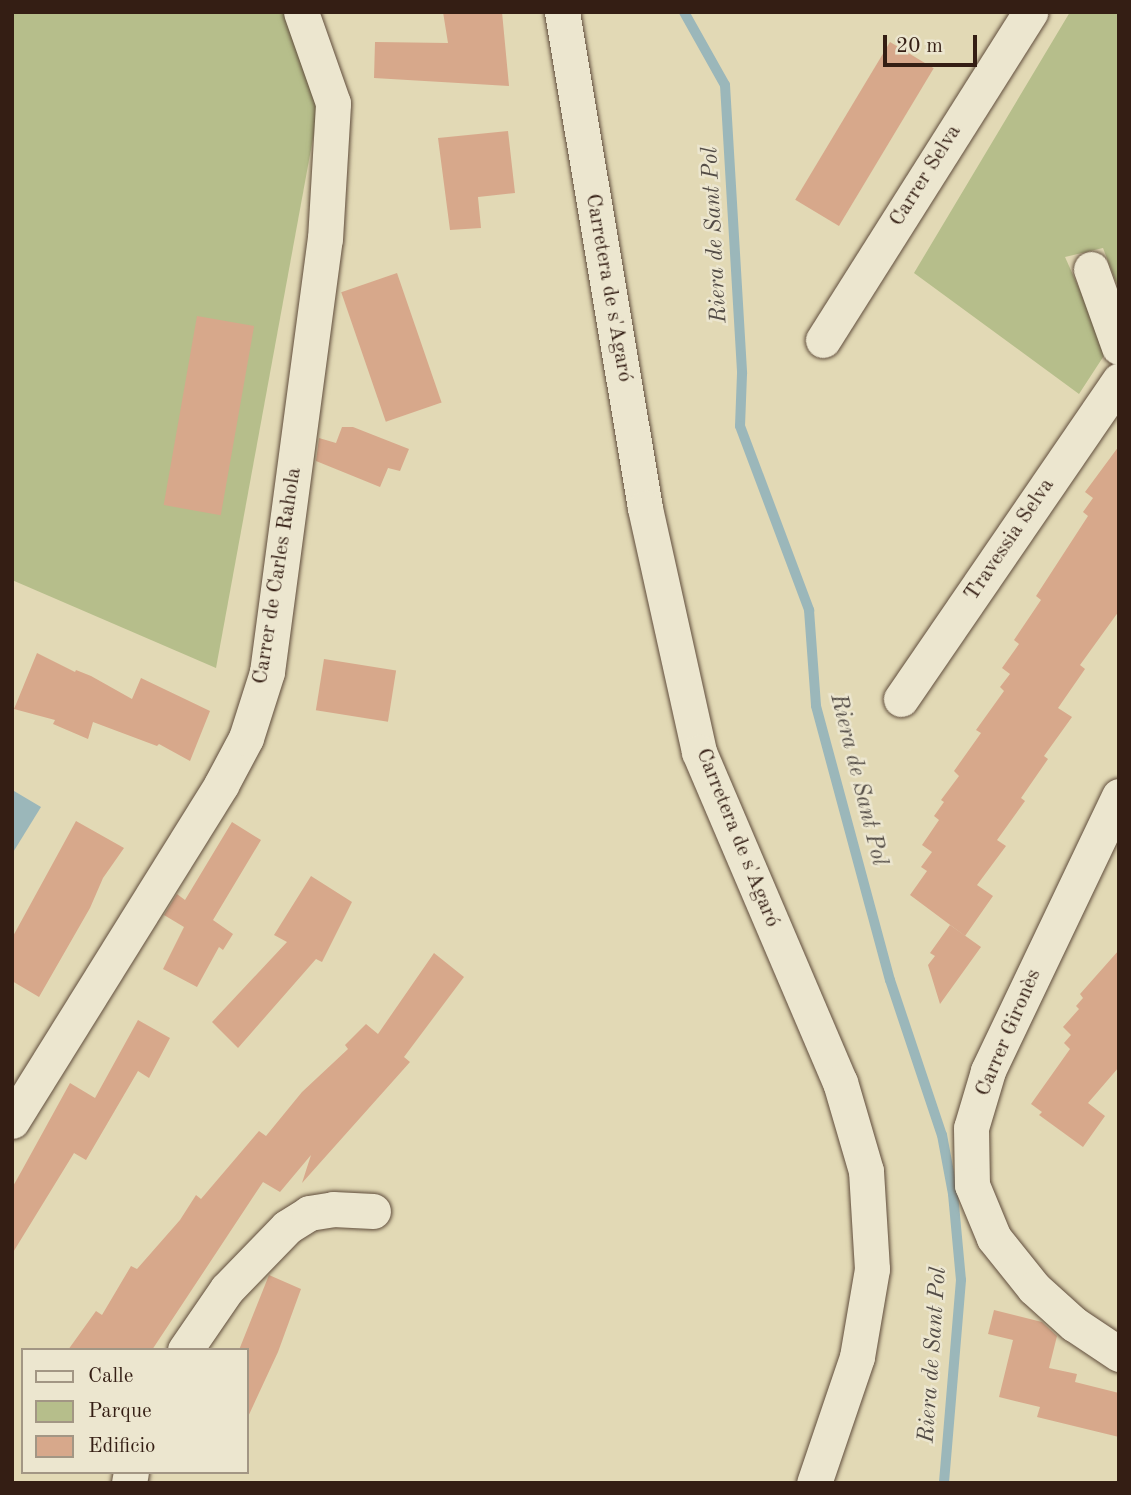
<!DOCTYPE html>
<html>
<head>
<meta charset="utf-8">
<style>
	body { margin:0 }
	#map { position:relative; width:1131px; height:1495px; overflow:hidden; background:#e2d9b5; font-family:"Old Standard TT",serif }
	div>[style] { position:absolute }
	.green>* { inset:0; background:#b6be8b }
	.water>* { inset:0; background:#9bb7ba }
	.stream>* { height:10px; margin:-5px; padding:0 5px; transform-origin:5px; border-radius:5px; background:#9bb7ba }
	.building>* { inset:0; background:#d7a88b; transform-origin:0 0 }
	.roads { filter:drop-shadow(0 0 2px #604d3c) drop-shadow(0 0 2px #604d3c) }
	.minor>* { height:35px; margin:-17.5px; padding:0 17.5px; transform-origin:17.5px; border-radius:17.5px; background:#ece6cf }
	span { translate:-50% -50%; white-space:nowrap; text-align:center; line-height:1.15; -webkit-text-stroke:5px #ece6cf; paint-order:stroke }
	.street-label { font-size:21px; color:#341e14 }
	.water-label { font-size:23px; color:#534c46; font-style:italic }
	.frame { position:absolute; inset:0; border:14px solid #341e14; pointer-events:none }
	.legend { position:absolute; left:21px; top:1348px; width:228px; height:126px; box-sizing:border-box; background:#ece6cf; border:2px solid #a29684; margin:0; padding:9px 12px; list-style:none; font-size:21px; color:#341e14 }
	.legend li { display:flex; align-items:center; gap:14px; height:35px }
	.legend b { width:35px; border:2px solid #a29684 }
	.scale { position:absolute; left:883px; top:35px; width:94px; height:32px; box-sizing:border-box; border:4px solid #341e14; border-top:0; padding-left:9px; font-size:21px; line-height:24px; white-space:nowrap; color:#341e14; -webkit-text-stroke:5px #ece6cf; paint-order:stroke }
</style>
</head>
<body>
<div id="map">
	<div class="green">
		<div style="clip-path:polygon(12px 12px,285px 12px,318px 111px,216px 668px,12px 580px)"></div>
		<div style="clip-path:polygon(1070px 12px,1119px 12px,1119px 290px,1103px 248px,1065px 257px,1107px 351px,1079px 394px,914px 273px)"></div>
	</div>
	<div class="water">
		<div style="clip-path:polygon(14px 791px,41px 807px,12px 854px,12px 794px)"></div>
	</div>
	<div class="stream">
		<div style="left:684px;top:12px;width:84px;rotate:60.7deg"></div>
		<div style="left:725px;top:85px;width:289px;rotate:86.6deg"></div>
		<div style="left:742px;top:374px;width:52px;rotate:92.2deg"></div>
		<div style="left:740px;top:426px;width:197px;rotate:69.4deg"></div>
		<div style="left:809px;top:610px;width:96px;rotate:85.8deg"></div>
		<div style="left:816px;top:706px;width:284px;rotate:74.9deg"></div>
		<div style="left:890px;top:980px;width:163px;rotate:71.5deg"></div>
		<div style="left:942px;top:1135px;width:60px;rotate:79.4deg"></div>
		<div style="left:953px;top:1194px;width:86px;rotate:84.7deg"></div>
		<div style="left:961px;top:1280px;width:204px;rotate:94.8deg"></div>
	</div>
	<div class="building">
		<div style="clip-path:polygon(443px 12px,502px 12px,509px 86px,374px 78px,375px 42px,448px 43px)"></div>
		<div style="left:890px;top:42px;width:51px;height:184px;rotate:31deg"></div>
		<div style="clip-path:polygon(508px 131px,515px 193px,478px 197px,481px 228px,450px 230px,438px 138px)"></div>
		<div style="left:397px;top:273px;width:137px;height:59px;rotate:71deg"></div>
		<div style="left:197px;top:316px;width:58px;height:192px;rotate:10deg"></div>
		<div style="clip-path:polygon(342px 427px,353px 427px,409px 449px,400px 471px,388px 468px,380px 487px,316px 461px,319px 438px,336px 443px)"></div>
		<div style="clip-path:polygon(1119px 446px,1119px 611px,1080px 665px,1085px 669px,1058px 708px,1072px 717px,1044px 756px,1048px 759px,1021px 798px,1025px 801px,997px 840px,1006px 846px,977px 885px,993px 896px,965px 936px,910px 895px,927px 871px,921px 867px,932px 852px,922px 845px,939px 820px,934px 816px,944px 802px,941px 800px,959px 776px,954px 771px,981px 733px,976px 730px,1004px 691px,1000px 687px,1010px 674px,1002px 668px,1019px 644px,1014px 640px,1041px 600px,1036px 596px,1088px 516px,1083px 512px,1093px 498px,1085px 492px)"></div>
		<div style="clip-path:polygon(37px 653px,75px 672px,76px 670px,91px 676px,132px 699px,141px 678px,210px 711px,190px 761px,159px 744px,157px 746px,93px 722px,88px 739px,53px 724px,55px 720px,14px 709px)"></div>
		<div style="left:324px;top:659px;width:73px;height:52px;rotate:9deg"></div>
		<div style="clip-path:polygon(76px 821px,124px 848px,103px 878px,90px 908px,39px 997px,12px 981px,12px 938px)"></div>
		<div style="clip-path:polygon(232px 822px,261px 840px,213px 920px,233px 934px,223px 950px,219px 947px,197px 987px,163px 969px,184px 927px,164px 915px,177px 894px,185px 900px)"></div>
		<div style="clip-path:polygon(311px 876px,352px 902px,322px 962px,316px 959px,238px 1048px,212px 1022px,287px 942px,274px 935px)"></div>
		<div style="clip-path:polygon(950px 925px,981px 947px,940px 1004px,928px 965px,935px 956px,930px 953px)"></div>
		<div style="clip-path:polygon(1119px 950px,1119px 1067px,1088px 1103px,1105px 1116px,1083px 1147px,1039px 1115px,1042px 1112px,1031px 1104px,1070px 1049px,1064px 1043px,1071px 1035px,1063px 1027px,1079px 1009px,1076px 1006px,1083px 998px,1080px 994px)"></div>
		<div style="clip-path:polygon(434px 953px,464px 977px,404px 1057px,410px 1062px,302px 1183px,311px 1155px,280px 1192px,263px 1182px,152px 1350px,68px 1350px,96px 1311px,102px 1315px,131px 1266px,137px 1269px,180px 1220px,196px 1195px,201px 1199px,259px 1131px,266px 1136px,302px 1092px,348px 1049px,345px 1045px,366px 1024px,378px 1034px)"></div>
		<div style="clip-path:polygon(138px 1020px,170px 1038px,149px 1078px,138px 1071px,86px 1160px,74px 1153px,12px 1254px,12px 1188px,21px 1172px,70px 1083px,95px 1098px)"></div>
		<div style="clip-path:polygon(269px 1275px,301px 1289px,278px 1352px,247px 1419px,247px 1350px,239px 1350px)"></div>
		<div style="clip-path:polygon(994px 1310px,1042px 1322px,1057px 1336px,1049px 1368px,1077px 1374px,1075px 1382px,1119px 1393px,1119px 1437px,1037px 1417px,1040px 1407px,999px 1397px,1013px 1340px,988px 1334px)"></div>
	</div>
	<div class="roads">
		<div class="minor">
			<div style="left:562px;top:12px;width:503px;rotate:80.5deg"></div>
			<div style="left:645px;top:508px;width:250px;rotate:77.5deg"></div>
			<div style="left:699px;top:752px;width:359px;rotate:66.9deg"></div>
			<div style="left:840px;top:1082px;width:93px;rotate:73.7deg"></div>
			<div style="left:866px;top:1171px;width:98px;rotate:86.5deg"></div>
			<div style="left:872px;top:1269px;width:89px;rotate:99.7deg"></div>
			<div style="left:857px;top:1357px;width:133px;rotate:108.8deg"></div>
			<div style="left:1091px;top:269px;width:83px;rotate:70.3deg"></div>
			<div style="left:823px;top:340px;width:388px;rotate:-57.7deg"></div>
			<div style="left:901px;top:699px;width:386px;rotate:-55.6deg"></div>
			<div style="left:1119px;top:796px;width:305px;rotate:115.5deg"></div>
			<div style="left:988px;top:1071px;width:59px;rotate:106.6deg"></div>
			<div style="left:971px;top:1128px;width:57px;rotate:89deg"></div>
			<div style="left:972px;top:1185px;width:57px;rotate:67.5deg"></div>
			<div style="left:994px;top:1238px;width:64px;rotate:51.3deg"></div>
			<div style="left:1034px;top:1288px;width:54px;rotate:42deg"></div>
			<div style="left:1074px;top:1324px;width:54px;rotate:33.7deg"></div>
			<div style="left:12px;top:1121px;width:396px;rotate:-58.1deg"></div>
			<div style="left:221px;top:785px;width:53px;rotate:-62deg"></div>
			<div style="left:246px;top:738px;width:69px;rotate:-72.3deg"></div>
			<div style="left:267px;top:672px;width:437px;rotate:-82.4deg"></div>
			<div style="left:325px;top:239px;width:136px;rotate:-86.6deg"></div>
			<div style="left:333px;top:103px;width:96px;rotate:-109.4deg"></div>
			<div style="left:185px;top:1350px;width:74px;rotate:-55.5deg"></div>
			<div style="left:227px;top:1289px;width:86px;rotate:-45.9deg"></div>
			<div style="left:287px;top:1227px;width:26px;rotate:-32deg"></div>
			<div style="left:309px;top:1213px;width:24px;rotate:-9deg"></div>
			<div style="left:333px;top:1209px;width:40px;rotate:2.9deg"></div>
			<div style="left:129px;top:1483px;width:11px;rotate:-80deg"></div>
		</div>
	</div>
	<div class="street-label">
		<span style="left:926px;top:176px;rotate:-58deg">Carrer Selva</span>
		<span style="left:608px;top:288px;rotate:80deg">Carretera de s'Agaró</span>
		<span style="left:1010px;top:540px;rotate:-56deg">Travessia Selva</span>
		<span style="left:278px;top:576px;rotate:-81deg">Carrer de Carles Rahola</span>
		<span style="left:737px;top:838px;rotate:68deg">Carretera de s'Agaró</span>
		<span style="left:1009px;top:1033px;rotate:-67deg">Carrer Gironès</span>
	</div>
	<div class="water-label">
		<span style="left:715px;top:235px;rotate:-93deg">Riera de Sant Pol</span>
		<span style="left:858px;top:780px;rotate:76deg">Riera de Sant Pol</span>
		<span style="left:933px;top:1355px;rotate:-86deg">Riera de Sant Pol</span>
	</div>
	<div class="frame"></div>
	<ul class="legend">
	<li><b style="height:9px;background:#ece6cf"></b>Calle</li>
	<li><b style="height:19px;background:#b6be8b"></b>Parque</li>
	<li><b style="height:19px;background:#d7a88b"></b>Edificio</li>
	</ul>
	<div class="scale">20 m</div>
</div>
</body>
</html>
